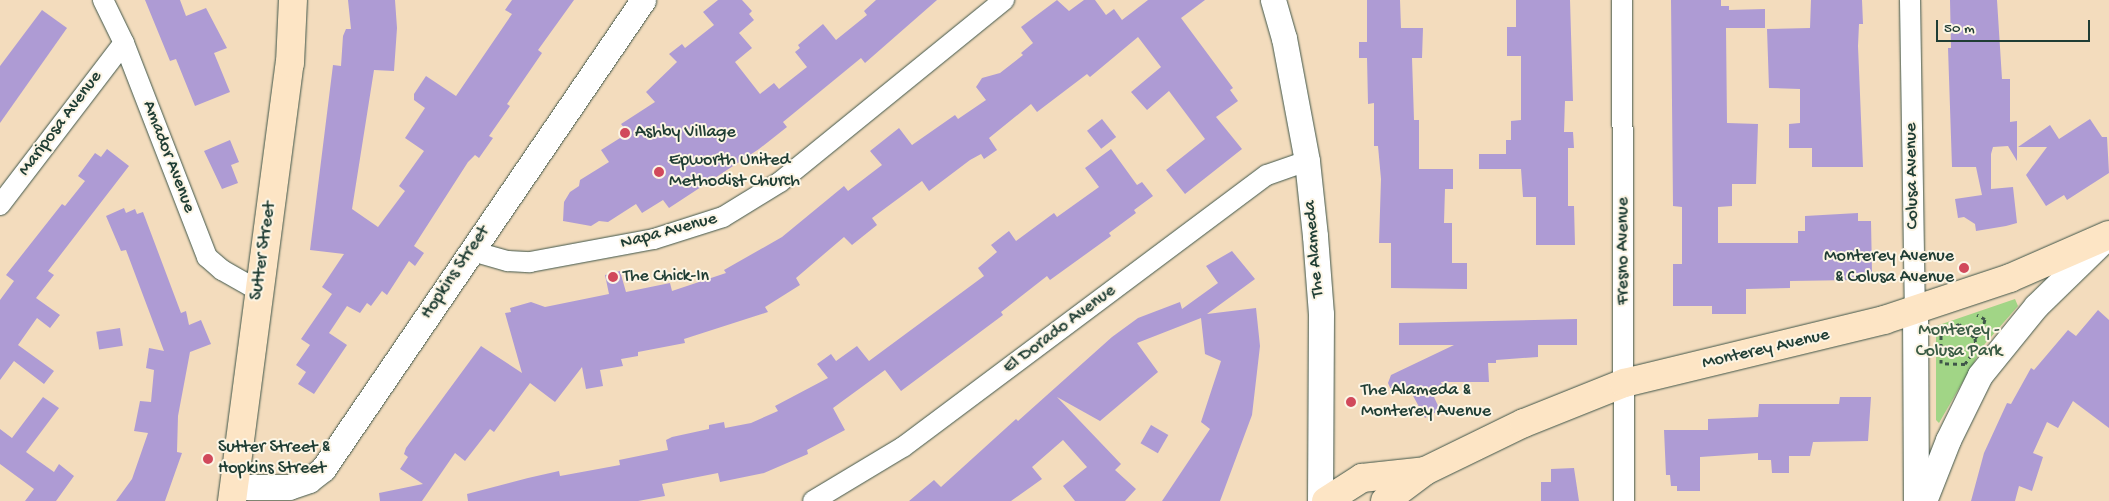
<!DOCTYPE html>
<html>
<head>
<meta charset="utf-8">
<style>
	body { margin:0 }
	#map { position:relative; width:2109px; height:501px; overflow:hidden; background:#f3dcbd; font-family:"Gochi Hand",sans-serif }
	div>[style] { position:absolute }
	.green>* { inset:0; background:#a1d586 }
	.building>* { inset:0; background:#ae9bd4; transform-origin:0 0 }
	.path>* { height:3px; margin-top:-1.5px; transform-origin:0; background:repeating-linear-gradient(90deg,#3f5549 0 4px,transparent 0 8px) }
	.roads { filter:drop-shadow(0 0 1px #3f5549) drop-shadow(0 0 1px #3f5549) }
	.minor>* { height:20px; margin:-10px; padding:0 10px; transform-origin:10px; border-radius:10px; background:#fff }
	.tertiary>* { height:25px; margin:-12.5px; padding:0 12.5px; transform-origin:12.5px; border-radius:12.5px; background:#fff }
	.secondary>* { height:28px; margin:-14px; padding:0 14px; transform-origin:14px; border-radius:14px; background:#fde5c5 }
	.dots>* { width:14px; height:14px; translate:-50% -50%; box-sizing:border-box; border:2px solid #fcf5e5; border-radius:50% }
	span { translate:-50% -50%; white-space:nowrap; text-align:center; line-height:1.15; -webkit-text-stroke:4px #fcf5e5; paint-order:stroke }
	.street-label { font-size:18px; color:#1f3d34 }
	.poi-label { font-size:18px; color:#1f3d34 }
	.left { translate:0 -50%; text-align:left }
	.right { translate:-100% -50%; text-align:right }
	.park-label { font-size:18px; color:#395b44 }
	.scale { position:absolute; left:1936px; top:20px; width:154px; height:22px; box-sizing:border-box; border:2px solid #1f3d34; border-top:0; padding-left:6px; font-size:15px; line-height:18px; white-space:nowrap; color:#1f3d34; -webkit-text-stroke:4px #fcf5e5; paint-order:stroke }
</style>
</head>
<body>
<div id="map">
	<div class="green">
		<div style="clip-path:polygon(2015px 299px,2018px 306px,1984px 345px,1939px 423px,1936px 420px,1936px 326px)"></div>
	</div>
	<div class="building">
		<div style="clip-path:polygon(145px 0,180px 0,186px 16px,206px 8px,227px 48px,214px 53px,230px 92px,195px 106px,176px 59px,170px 61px)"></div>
		<div style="clip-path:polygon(348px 0,395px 0,397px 28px,394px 71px,374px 70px,352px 209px,378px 227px,405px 191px,399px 186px,424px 151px,405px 138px,425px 108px,414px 100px,414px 94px,426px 76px,456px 96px,512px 14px,505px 10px,512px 0,574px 0,538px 50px,542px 53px,507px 104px,510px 106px,489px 136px,493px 138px,479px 158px,475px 155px,468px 162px,414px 246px,424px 253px,415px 266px,409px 261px,387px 295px,382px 291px,371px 306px,367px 303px,360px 313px,347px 306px,329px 333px,347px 345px,314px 394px,298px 384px,306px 372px,296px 365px,310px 345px,301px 339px,332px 294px,322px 287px,344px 254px,310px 250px,333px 65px,341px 66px,343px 36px,346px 29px,351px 29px)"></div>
		<div style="clip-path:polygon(718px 0,742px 0,752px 11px,749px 14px,754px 20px,739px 33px,752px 48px,735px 62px,760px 94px,774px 83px,779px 89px,807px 67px,795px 52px,800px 48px,798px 45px,823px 24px,836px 40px,867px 15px,864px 11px,876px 0,937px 0,865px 63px,861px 58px,783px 122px,787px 127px,759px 149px,669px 208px,663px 200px,642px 213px,636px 204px,608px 222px,599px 221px,591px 226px,563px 221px,564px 202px,570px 192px,579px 186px,580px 180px,609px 162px,601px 150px,628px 133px,621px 124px,655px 102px,646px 92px,677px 62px,669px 54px,682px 44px,685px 48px,714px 25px,703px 12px)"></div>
		<div style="clip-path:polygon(1057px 0,1069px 11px,1084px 0,1095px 0,1106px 15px,1114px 9px,1122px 20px,1148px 0,1205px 0,1181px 18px,1233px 88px,1230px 90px,1238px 101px,1216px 117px,1242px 149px,1185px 194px,1166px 170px,1205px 139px,1169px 91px,1147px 110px,1131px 92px,1161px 67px,1138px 37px,1090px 77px,1087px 74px,1037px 112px,1031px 104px,989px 138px,997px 150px,984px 159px,981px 154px,970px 160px,929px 191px,922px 181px,872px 218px,877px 225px,852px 245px,844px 237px,796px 278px,800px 285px,765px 307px,768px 312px,684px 339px,685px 343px,638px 352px,638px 356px,621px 359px,623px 366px,600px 370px,603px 386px,586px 389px,582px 367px,555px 402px,530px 383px,494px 432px,490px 429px,465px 461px,455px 453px,422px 501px,380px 501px,379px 493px,423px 484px,400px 469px,408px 457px,404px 454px,406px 448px,481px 346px,522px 373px,505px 313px,511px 312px,510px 308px,531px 302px,545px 307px,609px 294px,605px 275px,620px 271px,626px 292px,670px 283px,672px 291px,726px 273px,724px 270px,782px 237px,844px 186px,848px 191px,882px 165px,870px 151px,899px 128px,912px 145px,955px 115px,958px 119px,986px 100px,976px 87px,982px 78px,1000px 73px,1023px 55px,1021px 53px,1033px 43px,1021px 27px)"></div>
		<div style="clip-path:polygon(1367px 0,1400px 0,1401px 28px,1423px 28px,1422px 58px,1412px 58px,1414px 120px,1419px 120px,1419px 169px,1453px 169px,1453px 189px,1445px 189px,1444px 223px,1452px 223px,1452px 263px,1467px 263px,1467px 289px,1391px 288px,1391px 243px,1379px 243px,1381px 179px,1378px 146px,1374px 146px,1374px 103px,1368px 104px,1367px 58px,1359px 58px,1359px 42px,1367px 42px)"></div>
		<div style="clip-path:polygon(1516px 0,1570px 0,1573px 101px,1565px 101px,1564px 132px,1573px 132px,1574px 148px,1568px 148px,1568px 206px,1574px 206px,1575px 245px,1536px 245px,1536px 197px,1523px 197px,1521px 169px,1479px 169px,1479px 154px,1506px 154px,1506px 140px,1511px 140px,1511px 121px,1521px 120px,1521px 56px,1507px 56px,1507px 27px,1516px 27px)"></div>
		<div style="clip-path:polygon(1671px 0,1721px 0,1721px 6px,1729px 6px,1729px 10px,1765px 9px,1765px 28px,1726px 28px,1727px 123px,1758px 124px,1756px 184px,1732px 184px,1732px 206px,1718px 207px,1718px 243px,1798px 243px,1798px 231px,1805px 231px,1805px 216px,1858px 213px,1858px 221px,1871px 221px,1872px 273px,1855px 273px,1855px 280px,1790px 281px,1790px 288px,1746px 289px,1746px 314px,1712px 314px,1712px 306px,1673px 306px,1673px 264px,1682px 264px,1682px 207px,1673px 206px)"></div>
		<div style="clip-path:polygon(1811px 0,1862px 0,1863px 24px,1859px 24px,1858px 46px,1863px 167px,1812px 167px,1812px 148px,1789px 148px,1789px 124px,1800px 123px,1800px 89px,1769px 88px,1767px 29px,1810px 28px)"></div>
		<div style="clip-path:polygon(1950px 0,1997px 0,2002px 79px,2010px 79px,2010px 122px,2017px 121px,2017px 161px,2008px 146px,1993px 147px,1991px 154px,1991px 189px,2013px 187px,2017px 223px,2006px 226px,1976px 231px,1975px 224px,1964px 217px,1958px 218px,1955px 199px,1982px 195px,1976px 167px,1952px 167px,1948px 48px,1951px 48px)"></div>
		<div style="clip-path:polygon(42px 10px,67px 28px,0 123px,0 66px)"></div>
		<div style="left:1102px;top:119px;width:23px;height:19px;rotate:52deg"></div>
		<div style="clip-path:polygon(2090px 119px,2102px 137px,2107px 137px,2109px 173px,2067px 200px,2064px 195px,2046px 206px,2026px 175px,2047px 147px,2018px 147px,2050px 125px,2059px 139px)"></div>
		<div style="clip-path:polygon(230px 140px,239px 162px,231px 165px,238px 183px,222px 189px,204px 151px)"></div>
		<div style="clip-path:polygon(107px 149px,129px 166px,48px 271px,54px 275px,36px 298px,60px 315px,50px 328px,37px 318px,18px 345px,54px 371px,44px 384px,14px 361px,0 380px,0 300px,14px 281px,6px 275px,62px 204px,65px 206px,85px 181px,78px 176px,95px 153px,101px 157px)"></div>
		<div style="clip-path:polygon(1111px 149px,1137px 185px,1142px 182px,1153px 196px,1134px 210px,1136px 213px,1109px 233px,1111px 236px,1050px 280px,1047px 276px,1001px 312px,1003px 315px,901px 391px,885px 370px,833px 408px,845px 430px,807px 450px,808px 454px,764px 473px,720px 482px,718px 473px,662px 484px,665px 496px,638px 501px,468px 501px,467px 494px,528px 478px,559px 471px,560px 476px,620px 465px,619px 460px,668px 450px,666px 440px,672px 437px,709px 429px,709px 425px,724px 422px,725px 428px,751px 423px,778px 411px,775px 406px,828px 378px,817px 364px,831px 354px,836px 361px,857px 346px,869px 361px,984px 276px,978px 268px,997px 252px,991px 245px,1009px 231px,1016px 241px,1054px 213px,1057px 217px,1099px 187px,1085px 168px)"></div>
		<div style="clip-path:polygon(124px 208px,126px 213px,135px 209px,137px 214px,143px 212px,181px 313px,186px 311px,189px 325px,201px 320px,211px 344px,190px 352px,178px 416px,177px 452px,182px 453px,165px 501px,116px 501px,132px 479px,148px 433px,134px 431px,140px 401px,151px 402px,154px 370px,146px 368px,149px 348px,164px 351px,126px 250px,121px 251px,106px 216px)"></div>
		<div style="clip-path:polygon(1232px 251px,1255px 279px,1207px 314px,1256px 308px,1260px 346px,1252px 415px,1220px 501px,1162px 501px,1210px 429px,1201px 422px,1221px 361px,1205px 354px,1201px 318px,1137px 343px,1158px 372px,1100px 421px,1057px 397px,1121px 464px,1115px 470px,1136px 489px,1125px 501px,1075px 501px,1063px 486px,1087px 467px,1063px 440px,1032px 467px,1042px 479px,1011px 501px,909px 501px,934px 480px,941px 487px,1016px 419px,1018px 421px,1112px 337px,1138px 318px,1180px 302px,1182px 309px,1218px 283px,1206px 266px)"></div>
		<div style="clip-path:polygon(2098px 310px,2109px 320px,2109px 428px,2073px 401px,2058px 428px,2047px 422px,2033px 453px,2043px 457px,2032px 491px,2019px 486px,2015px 501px,1971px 501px,1984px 453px,2007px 403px,2011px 404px,2031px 368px,2034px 370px,2068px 330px,2076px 336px)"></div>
		<div style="clip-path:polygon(1577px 319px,1577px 345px,1538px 345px,1538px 357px,1496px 360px,1496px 363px,1488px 363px,1489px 382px,1441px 382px,1445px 391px,1434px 397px,1440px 410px,1425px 418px,1411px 392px,1391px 390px,1388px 383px,1391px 375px,1454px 345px,1399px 345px,1399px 323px)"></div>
		<div style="left:120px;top:328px;width:18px;height:24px;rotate:81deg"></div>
		<div style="clip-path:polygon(43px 397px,59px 408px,26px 452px,54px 472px,59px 464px,74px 476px,56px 501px,25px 501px,34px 489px,0 464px,0 429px,12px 438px)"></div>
		<div style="clip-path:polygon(1840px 397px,1871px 397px,1868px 441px,1813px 442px,1810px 456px,1789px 456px,1789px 473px,1772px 473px,1771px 460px,1758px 460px,1758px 453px,1700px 457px,1700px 491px,1677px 491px,1677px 486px,1671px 486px,1670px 475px,1666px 475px,1664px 430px,1708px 430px,1708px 419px,1758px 417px,1759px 404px,1839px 404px)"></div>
		<div style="left:1151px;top:425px;width:20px;height:21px;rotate:30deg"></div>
		<div style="clip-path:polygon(1574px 468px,1579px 501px,1541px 501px,1541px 482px,1551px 482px,1551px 469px)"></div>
	</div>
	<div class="path">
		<div style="left:1959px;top:324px;width:21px;rotate:41deg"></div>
		<div style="left:1975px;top:338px;width:10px;rotate:84deg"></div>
		<div style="left:1976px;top:348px;width:19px;rotate:125deg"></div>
		<div style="left:1965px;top:364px;width:24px;rotate:-178deg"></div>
		<div style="left:1941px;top:363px;width:33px;rotate:-90deg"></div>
		<div style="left:1941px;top:330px;width:19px;rotate:-18deg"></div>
		<div style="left:1975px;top:338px;width:10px;rotate:-45deg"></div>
		<div style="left:1982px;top:331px;width:12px;rotate:-76deg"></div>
		<div style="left:1985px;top:319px;width:9px;rotate:-153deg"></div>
	</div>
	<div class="roads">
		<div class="minor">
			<div style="left:103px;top:0;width:48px;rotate:64deg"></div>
			<div style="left:124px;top:43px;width:230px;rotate:68.8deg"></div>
			<div style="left:207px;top:257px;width:20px;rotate:41deg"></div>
			<div style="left:222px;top:270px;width:43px;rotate:29.6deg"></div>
			<div style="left:1622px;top:0;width:501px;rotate:89.77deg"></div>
			<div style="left:1910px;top:0;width:310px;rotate:89.1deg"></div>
			<div style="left:0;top:205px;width:204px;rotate:-52.6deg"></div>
			<div style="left:472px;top:251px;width:37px;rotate:16deg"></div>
			<div style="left:508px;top:261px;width:22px;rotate:3deg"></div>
			<div style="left:530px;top:262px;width:126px;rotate:-10.5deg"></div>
			<div style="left:654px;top:239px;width:72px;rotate:-17.7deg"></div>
			<div style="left:723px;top:217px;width:67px;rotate:-31.6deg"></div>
			<div style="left:780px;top:182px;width:289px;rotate:-39.1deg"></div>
			<div style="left:813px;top:501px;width:105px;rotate:-31deg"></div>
			<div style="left:903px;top:447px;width:454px;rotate:-36.8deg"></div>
			<div style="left:1267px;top:175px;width:42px;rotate:-19.3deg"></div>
		</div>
		<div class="tertiary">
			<div style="left:1273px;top:0;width:40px;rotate:74deg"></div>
			<div style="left:1284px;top:38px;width:125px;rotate:79.4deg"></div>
			<div style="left:1307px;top:161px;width:75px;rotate:83.9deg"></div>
			<div style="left:1315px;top:236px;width:78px;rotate:85.6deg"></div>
			<div style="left:1321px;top:314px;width:187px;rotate:90.3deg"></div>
			<div style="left:1915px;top:310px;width:191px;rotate:89.7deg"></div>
			<div style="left:234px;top:487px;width:55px"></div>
			<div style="left:289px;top:487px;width:21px;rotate:-19deg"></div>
			<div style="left:309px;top:480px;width:18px;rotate:-38deg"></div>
			<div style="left:323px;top:469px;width:568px;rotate:-55.69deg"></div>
			<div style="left:1924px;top:501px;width:66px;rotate:-68.5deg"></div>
			<div style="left:1948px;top:440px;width:72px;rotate:-63.8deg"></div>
			<div style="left:1980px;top:375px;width:89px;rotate:-50.9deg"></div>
			<div style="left:2036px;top:306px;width:98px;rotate:-44.2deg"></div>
		</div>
		<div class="secondary">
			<div style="left:232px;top:501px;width:442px;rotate:-82.5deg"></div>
			<div style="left:290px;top:63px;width:63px;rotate:-87.3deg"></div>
			<div style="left:1326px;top:501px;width:43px;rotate:-32.6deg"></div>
			<div style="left:1362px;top:478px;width:63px;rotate:-6.3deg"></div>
			<div style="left:1385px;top:501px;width:50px;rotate:-36.9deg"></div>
			<div style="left:1425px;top:471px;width:110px;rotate:-25.9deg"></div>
			<div style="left:1524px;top:423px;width:108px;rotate:-21.8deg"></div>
			<div style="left:1624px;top:383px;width:268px;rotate:-13.6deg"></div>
			<div style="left:1884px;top:320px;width:133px;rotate:-18.4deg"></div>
			<div style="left:2010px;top:278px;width:108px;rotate:-23.5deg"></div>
		</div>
	</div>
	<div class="dots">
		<div style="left:625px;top:133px;background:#d1495b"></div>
		<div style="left:659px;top:172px;background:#d1495b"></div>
		<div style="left:1964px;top:268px;background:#d1495b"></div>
		<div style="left:613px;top:277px;background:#d1495b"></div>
		<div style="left:1351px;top:402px;background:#d1495b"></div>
		<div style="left:208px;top:459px;background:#d1495b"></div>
	</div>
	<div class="street-label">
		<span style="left:61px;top:124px;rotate:-53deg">Mariposa Avenue</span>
		<span style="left:168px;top:157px;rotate:69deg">Amador Avenue</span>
		<span style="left:1913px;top:176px;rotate:-91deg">Colusa Avenue</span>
		<span style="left:669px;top:232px;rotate:-15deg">Napa Avenue</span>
		<span style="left:1315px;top:249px;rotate:-95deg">The Alameda</span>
		<span style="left:264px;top:251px;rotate:-82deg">Sutter Street</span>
		<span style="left:1624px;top:251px;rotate:-90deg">Fresno Avenue</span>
		<span style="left:456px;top:273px;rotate:-56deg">Hopkins Street</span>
		<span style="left:1060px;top:330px;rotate:-37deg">El Dorado Avenue</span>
		<span style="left:1766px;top:350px;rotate:-13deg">Monterey Avenue</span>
	</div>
	<div class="poi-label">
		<span class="left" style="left:635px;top:133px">Ashby Village</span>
		<span class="left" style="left:669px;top:172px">Epworth United<br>Methodist Church</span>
		<span class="right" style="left:1954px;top:268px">Monterey Avenue<br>&amp; Colusa Avenue</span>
		<span class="left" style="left:623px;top:277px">The Chick-In</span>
		<span class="left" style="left:1361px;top:402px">The Alameda &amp;<br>Monterey Avenue</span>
		<span class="left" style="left:218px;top:459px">Sutter Street &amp;<br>Hopkins Street</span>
	</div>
	<div class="park-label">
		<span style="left:1959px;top:342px">Monterey -<br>Colusa Park</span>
	</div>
	<div class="scale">50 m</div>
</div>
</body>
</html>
